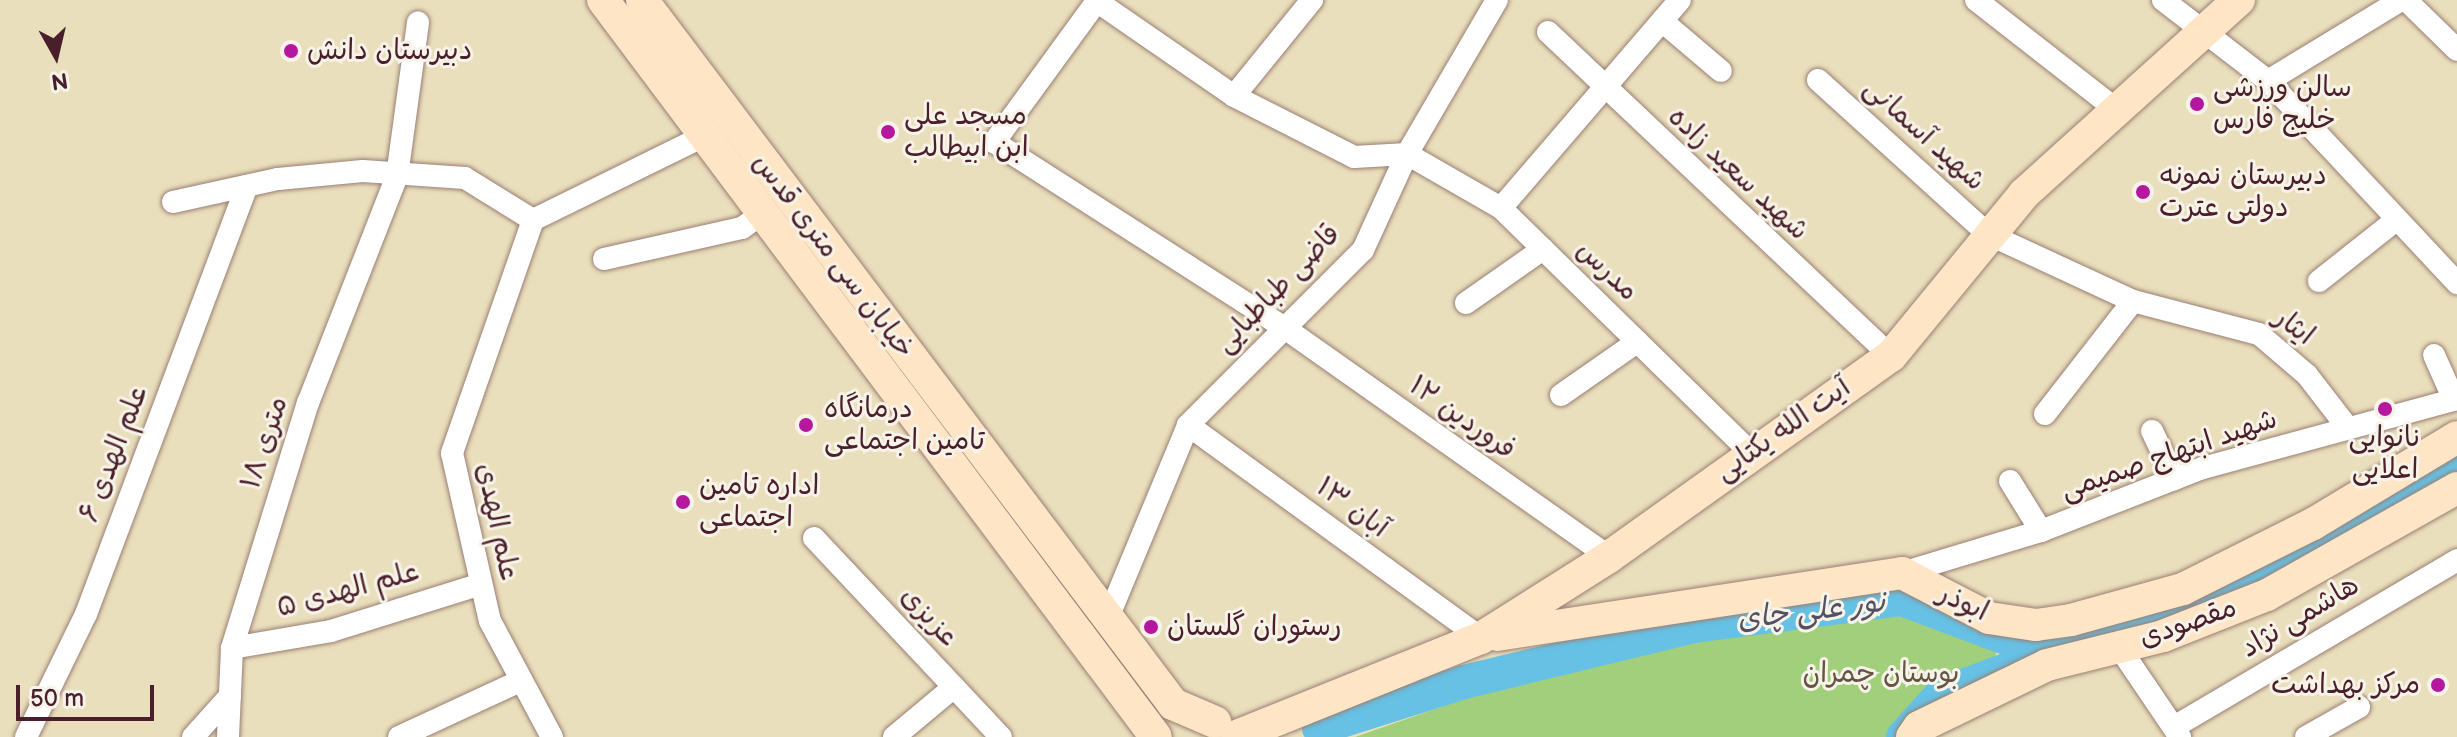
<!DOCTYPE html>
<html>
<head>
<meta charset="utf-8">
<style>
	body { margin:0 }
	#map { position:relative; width:2457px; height:737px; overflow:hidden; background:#eadfbc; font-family:"Balsamiq Sans","Playpen Sans Arabic",sans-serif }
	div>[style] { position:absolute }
	.green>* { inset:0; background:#a2cf7c }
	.river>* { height:34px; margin:-17px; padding:0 17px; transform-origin:17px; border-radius:17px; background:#66c1e4 }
	.roads { filter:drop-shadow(0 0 2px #9a7f74) drop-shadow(0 0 2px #9a7f74) }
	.street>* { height:22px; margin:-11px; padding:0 11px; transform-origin:11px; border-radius:11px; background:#fff }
	.secondary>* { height:32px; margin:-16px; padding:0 16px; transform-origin:16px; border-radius:16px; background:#fee5c5 }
	.dots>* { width:22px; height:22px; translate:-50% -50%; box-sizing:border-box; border:4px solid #f7f3e8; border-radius:50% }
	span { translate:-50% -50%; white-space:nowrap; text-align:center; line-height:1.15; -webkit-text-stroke:6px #f7f3e8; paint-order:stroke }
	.poi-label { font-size:28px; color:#4a1f2b }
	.left { translate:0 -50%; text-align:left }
	.right { translate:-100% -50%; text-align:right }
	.street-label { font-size:28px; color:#4a1f2b }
	.park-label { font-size:28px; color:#645443 }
	.water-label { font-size:30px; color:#525062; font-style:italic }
	.north { position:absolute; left:16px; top:16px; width:80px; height:80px; -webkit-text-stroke:6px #f7f3e8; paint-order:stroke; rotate:172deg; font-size:22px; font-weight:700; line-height:32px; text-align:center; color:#4a1f2b }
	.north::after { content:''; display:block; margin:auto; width:28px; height:36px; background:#4a1f2b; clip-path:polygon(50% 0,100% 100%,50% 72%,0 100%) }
	.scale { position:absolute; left:16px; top:685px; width:138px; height:36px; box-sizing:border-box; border:4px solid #4a1f2b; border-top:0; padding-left:10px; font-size:24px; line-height:28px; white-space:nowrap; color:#4a1f2b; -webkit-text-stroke:6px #f7f3e8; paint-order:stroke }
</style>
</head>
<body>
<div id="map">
	<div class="green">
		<div style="clip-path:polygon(1889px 608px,1997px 648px,1993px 671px,1952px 708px,1900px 737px,1355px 737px,1574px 660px)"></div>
	</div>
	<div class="river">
		<div style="left:1319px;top:728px;width:152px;rotate:-17.6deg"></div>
		<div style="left:1464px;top:682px;width:237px;rotate:-13.7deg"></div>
		<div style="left:1694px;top:626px;width:210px;rotate:-7.4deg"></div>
		<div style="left:1902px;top:599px;width:116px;rotate:20.6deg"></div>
		<div style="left:2011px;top:640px;width:57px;rotate:3deg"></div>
		<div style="left:2068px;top:643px;width:203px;rotate:-17.8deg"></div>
		<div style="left:2261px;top:581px;width:230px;rotate:-31.5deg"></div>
		<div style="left:1903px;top:737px;width:58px;rotate:-47.8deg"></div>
		<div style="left:1942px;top:694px;width:85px;rotate:-20.6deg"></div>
	</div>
	<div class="roads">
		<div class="street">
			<div style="left:1095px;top:0;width:169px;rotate:34.6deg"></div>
			<div style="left:1234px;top:96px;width:135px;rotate:26.9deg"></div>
			<div style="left:1354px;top:157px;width:53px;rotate:-3.2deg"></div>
			<div style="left:1976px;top:0;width:175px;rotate:38deg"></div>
			<div style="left:2163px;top:0;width:133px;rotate:37.6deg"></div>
			<div style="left:2268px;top:81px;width:277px;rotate:46.9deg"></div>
			<div style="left:2406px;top:0;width:71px;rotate:44.4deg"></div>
			<div style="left:1097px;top:1px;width:175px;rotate:126.1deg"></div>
			<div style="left:994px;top:142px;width:342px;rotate:32.6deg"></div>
			<div style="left:1282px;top:326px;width:400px;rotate:35.2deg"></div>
			<div style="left:1662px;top:21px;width:77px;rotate:40.3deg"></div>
			<div style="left:1548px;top:32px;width:472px;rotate:43.4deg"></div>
			<div style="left:1818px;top:80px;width:229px;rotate:42.2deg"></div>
			<div style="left:1988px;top:234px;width:160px;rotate:24.8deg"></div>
			<div style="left:2133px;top:301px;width:130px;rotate:14.7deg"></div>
			<div style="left:2259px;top:334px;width:63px;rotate:40.5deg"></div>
			<div style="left:2307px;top:375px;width:67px;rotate:52.3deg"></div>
			<div style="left:2268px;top:81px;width:156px;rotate:-31.3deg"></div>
			<div style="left:1234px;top:96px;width:124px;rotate:-50.9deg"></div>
			<div style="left:1407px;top:154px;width:108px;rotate:29.9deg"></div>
			<div style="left:1501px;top:208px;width:347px;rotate:44.4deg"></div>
			<div style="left:173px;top:202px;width:107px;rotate:-12.4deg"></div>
			<div style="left:278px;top:179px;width:85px;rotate:-5.4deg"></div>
			<div style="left:363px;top:171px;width:102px;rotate:3.9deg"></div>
			<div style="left:465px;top:178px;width:80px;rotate:31.7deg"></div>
			<div style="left:1501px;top:208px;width:274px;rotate:-49.3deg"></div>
			<div style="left:533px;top:220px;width:247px;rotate:109.2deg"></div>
			<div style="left:452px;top:453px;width:172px;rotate:77.3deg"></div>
			<div style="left:490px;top:621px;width:132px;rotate:61.9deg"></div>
			<div style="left:533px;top:220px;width:193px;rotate:-26.2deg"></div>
			<div style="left:604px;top:259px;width:141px;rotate:-12.7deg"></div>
			<div style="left:742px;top:228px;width:22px;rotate:-36deg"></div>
			<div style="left:2319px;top:281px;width:98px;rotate:-38.4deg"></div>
			<div style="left:1466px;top:303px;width:94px;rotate:-35deg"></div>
			<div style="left:2434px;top:355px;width:49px;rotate:66deg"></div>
			<div style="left:1561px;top:395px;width:93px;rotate:-34.9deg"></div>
			<div style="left:2045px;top:414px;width:143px;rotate:-52.1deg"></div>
			<div style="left:1188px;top:425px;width:362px;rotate:36deg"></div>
			<div style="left:2152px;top:431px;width:53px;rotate:64.4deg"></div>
			<div style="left:2010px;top:481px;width:59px;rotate:58.2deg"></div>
			<div style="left:814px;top:538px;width:273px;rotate:46.8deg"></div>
			<div style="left:1902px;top:573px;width:145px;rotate:-16.8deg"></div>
			<div style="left:2041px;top:531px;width:174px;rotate:-21.3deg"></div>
			<div style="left:2203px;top:468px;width:263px;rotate:-15.2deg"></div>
			<div style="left:1107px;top:620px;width:211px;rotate:-67.4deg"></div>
			<div style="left:1188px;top:425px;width:247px;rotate:-45deg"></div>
			<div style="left:1363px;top:250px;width:106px;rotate:-65.4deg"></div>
			<div style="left:1407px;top:154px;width:178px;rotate:-59.7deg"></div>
			<div style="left:2119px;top:647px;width:109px;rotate:55.9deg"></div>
			<div style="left:232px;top:648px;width:100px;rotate:-9.7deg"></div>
			<div style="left:331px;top:631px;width:154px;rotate:-17.4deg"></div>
			<div style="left:2174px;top:727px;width:329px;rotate:-30.5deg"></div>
			<div style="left:26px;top:737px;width:137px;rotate:-64deg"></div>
			<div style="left:86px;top:614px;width:457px;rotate:-69.4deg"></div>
			<div style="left:193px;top:737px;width:55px;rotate:-47.9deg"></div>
			<div style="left:228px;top:737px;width:89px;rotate:-87.4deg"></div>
			<div style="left:232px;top:648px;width:257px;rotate:-72.8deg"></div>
			<div style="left:308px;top:403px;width:244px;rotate:-68.6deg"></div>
			<div style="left:397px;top:176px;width:155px;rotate:-82.2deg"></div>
			<div style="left:399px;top:737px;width:131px;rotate:-24.8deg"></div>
			<div style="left:894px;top:737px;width:78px;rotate:-39.8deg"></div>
			<div style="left:2306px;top:737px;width:61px;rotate:-29.5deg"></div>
		</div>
		<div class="secondary">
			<div style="left:603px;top:0;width:921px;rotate:53.12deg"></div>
			<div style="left:642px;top:0;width:882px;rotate:52.97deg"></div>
			<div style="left:1173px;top:704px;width:46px;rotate:23.2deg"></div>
			<div style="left:1497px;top:635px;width:410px;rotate:-8.7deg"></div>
			<div style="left:1902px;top:573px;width:98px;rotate:27.3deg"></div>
			<div style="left:1989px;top:618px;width:48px;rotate:8.5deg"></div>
			<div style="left:2036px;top:625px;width:35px;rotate:-8deg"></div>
			<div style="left:2071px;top:620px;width:116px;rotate:-15.5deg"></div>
			<div style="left:2183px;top:589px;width:145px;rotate:-26.6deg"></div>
			<div style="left:2313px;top:524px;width:168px;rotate:-31.1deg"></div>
			<div style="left:1237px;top:736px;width:263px;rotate:-21.9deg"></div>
			<div style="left:1481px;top:638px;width:151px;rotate:-32.3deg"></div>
			<div style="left:1609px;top:557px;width:346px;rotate:-35.5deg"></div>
			<div style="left:1891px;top:356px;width:210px;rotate:-50.6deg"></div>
			<div style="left:2024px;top:194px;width:290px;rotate:-42.1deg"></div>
			<div style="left:1912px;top:737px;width:12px;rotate:-55deg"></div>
			<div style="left:1919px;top:727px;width:142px;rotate:-25.8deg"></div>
			<div style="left:2047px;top:665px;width:120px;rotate:-14deg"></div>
			<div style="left:2163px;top:636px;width:112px;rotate:-21.5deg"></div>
			<div style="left:2267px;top:595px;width:218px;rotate:-29.4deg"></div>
		</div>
	</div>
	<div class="dots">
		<div style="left:291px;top:51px;background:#b5179e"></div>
		<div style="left:2197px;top:104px;background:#b5179e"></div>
		<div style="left:888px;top:132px;background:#b5179e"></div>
		<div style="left:2143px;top:192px;background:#b5179e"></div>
		<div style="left:2385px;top:409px;background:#b5179e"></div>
		<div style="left:806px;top:425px;background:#b5179e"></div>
		<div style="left:683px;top:502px;background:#b5179e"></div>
		<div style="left:1151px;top:627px;background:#b5179e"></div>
		<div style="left:2438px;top:685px;background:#b5179e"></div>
	</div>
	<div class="poi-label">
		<span class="left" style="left:307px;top:51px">دبیرستان دانش</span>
		<span class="left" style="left:2213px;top:104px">سالن ورزشی<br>خلیج فارس</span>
		<span class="left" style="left:904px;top:132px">مسجد علی<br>ابن ابیطالب</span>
		<span class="left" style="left:2159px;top:192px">دبیرستان نمونه<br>دولتی عترت</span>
		<span class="left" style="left:824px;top:425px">درمانگاه<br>تامین اجتماعی</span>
		<span style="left:2385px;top:454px">نانوایی<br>اعلایی</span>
		<span class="left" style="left:699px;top:502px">اداره تامین<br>اجتماعی</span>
		<span class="left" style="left:1167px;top:627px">رستوران گلستان</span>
		<span class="right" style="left:2420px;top:685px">مرکز بهداشت</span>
	</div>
	<div class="street-label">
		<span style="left:1924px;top:135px;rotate:42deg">شهید آسمانی</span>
		<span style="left:1738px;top:174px;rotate:43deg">شهید سعید زاده</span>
		<span style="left:833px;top:256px;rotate:53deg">خیابان سی متری قدس</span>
		<span style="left:1607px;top:271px;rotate:44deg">مدرس</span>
		<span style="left:1278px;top:289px;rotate:-46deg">قاضی طباطبایی</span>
		<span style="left:2294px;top:327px;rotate:37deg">ایثار</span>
		<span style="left:1462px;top:418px;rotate:35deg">۱۲ فروردین</span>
		<span style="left:1783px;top:430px;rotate:-35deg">آیت الله یکتایی</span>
		<span style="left:265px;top:443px;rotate:-72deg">۱۸ متری</span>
		<span style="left:114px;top:454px;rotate:-69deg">علم الهدی ۶</span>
		<span style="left:2169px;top:455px;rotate:-19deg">شهید ابتهاج صمیمی</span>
		<span style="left:1352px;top:508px;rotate:36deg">۱۳ آبان</span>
		<span style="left:497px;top:522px;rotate:78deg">علم الهدی</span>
		<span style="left:348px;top:590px;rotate:-15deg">علم الهدی ۵</span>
		<span style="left:1963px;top:603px;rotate:25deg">ابوذر</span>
		<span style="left:929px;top:617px;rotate:47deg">عزیزی</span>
		<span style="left:2300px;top:617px;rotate:-31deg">هاشمی نژاد</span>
		<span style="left:2188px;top:623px;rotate:-19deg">مقصودی</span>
	</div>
	<div class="park-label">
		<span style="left:1881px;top:674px">بوستان چمران</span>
	</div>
	<div class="water-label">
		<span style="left:1811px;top:611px;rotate:-7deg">نور علی چای</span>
	</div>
	<div class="north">N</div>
	<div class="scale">50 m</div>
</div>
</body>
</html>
